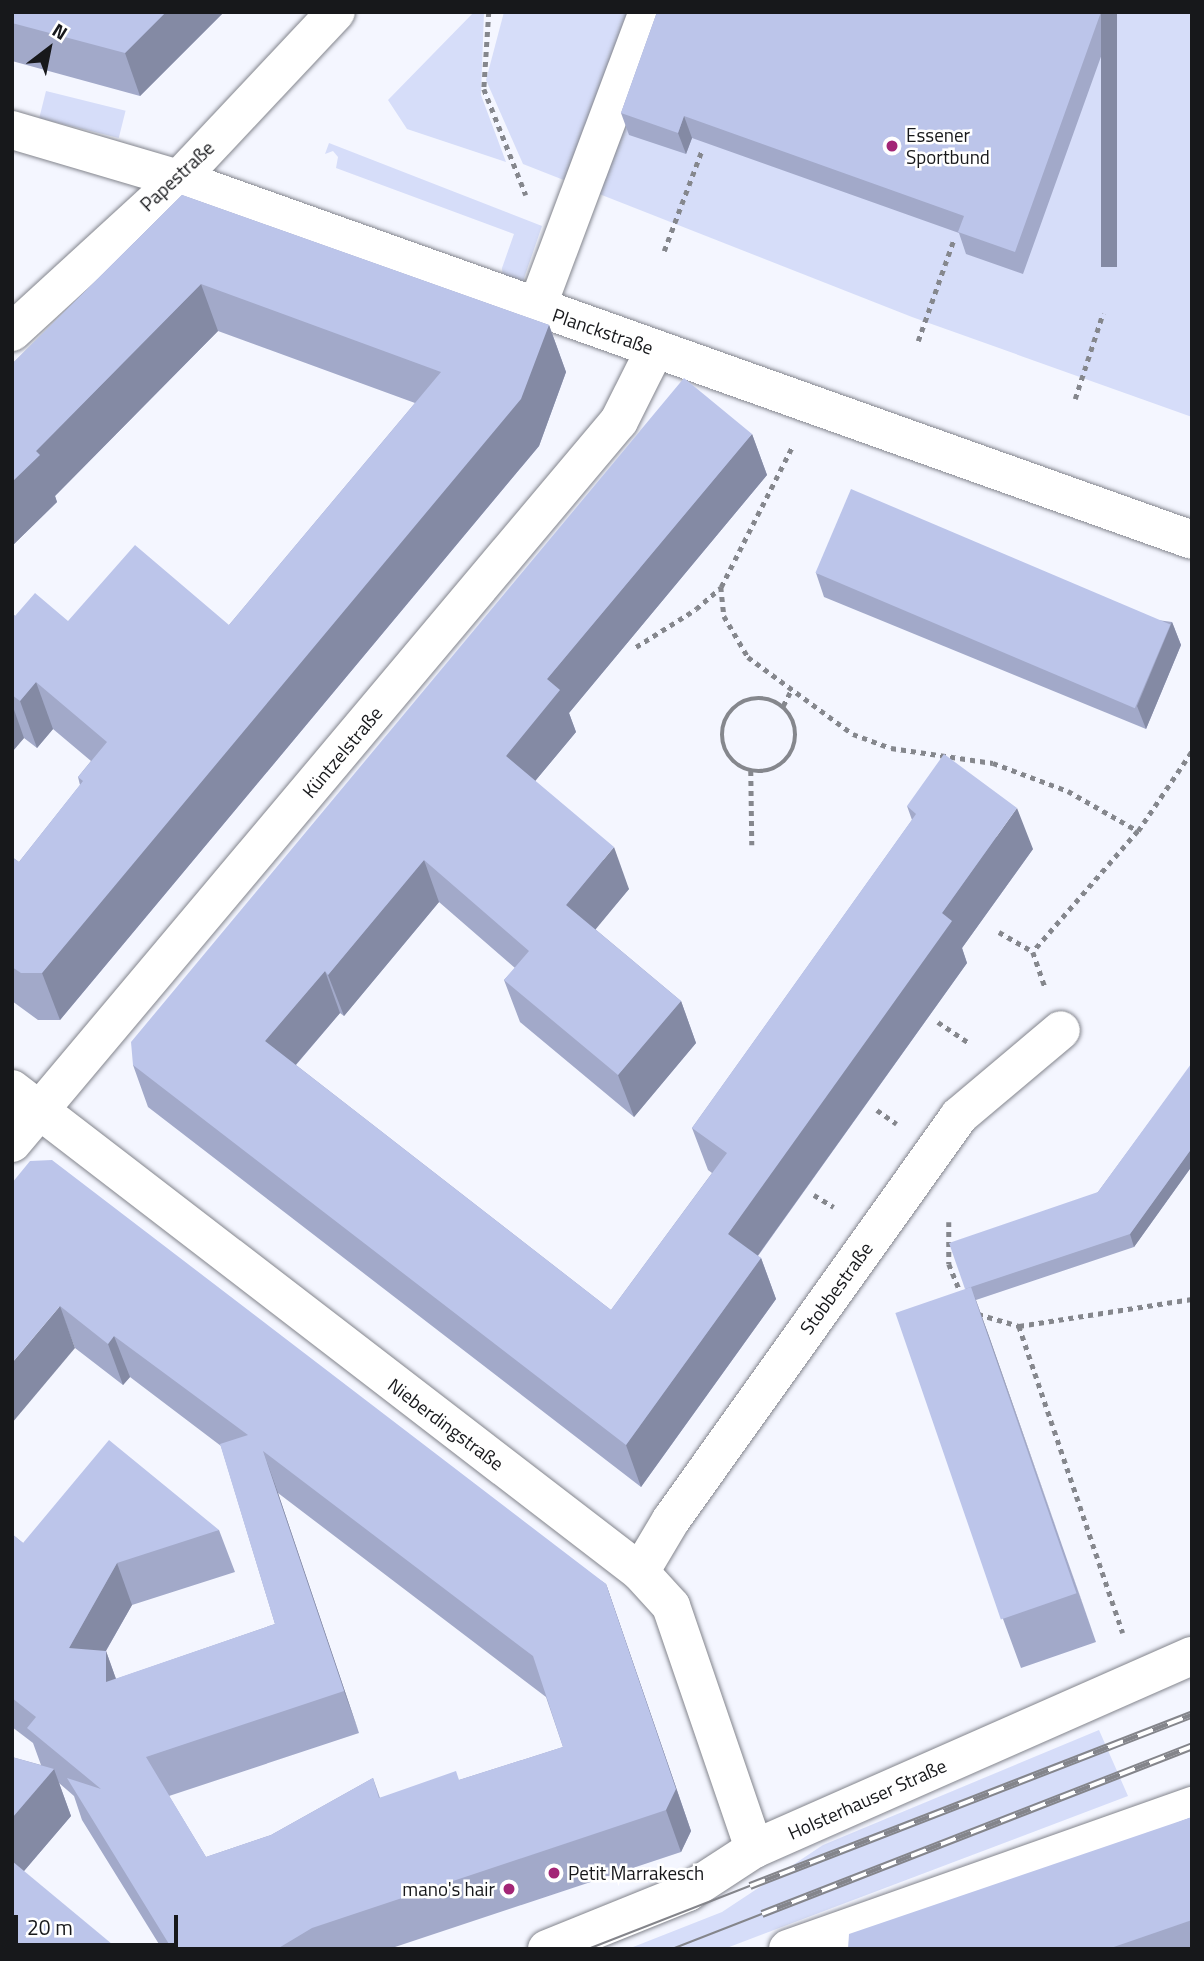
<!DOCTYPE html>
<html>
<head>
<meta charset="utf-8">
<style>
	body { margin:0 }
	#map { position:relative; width:1204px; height:1961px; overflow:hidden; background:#f4f6ff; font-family:"Titillium Web",sans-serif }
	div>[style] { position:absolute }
	.green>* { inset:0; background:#d6ddf9; transform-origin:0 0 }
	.path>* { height:4.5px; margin-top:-2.25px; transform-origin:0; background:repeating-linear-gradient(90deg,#85878d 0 5px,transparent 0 10px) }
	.path>.ring { margin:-2.25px; padding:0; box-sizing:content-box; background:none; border:4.5px solid #85878d; border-radius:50% }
	.roads { filter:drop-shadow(0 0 2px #83858d) drop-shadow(0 0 2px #83858d) }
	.minor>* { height:38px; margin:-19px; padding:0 19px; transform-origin:19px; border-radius:19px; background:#fff }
	.major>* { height:38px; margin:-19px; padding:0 19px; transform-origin:19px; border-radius:19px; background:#fff }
	.tram>* { height:2px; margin:-1px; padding:0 1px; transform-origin:1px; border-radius:1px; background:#84858b }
	.rail>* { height:8px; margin-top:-4px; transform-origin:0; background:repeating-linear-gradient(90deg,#fff 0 16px,#84858b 0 32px); box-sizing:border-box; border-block:2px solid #84858b }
	.wall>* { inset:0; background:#a2a9c9 }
	.shaded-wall>* { inset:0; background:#848aa4; transform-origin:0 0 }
	.building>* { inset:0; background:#bcc5ea; transform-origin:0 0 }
	.dots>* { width:19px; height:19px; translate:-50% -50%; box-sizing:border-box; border:4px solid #fff; border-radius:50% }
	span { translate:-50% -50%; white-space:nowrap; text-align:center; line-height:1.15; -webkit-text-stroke:5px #fff; paint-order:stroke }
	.poi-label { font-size:19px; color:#17181b }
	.left { translate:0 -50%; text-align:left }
	.right { translate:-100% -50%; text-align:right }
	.street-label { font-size:19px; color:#17181b }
	.frame { position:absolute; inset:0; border:14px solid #17181b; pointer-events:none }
	.north { position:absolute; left:14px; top:14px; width:70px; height:70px; -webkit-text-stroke:5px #fff; paint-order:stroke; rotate:32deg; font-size:19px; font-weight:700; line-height:28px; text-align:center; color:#17181b }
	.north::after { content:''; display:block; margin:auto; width:24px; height:32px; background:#17181b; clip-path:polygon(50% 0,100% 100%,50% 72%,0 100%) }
	.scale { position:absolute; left:14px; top:1915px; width:164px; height:32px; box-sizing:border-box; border:4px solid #17181b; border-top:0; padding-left:9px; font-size:21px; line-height:24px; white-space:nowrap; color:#17181b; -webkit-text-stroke:5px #fff; paint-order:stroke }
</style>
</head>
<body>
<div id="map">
	<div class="green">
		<div style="clip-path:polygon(474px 12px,484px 12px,481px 95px,506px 162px,407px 129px,388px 100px)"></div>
		<div style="clip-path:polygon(504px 12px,1192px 12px,1192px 417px,912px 317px,523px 164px,486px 80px)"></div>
		<div style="left:46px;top:91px;width:82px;height:28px;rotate:14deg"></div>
		<div style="clip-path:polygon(329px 143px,542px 226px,520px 290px,503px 281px,502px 268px,514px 234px,336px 168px,338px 157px,333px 151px,325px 154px)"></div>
		<div style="clip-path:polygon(1099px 1730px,1128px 1796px,724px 1949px,628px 1949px,722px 1912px,823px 1845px)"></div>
	</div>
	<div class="path">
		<div style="left:489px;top:12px;width:77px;rotate:93.7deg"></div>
		<div style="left:484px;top:89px;width:114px;rotate:68.4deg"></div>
		<div style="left:664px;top:251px;width:108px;rotate:-69.4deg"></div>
		<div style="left:918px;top:341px;width:108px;rotate:-70.6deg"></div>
		<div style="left:1075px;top:399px;width:90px;rotate:-72deg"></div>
		<div style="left:721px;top:587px;width:29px;rotate:84deg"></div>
		<div style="left:724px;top:616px;width:48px;rotate:59.7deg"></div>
		<div style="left:748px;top:657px;width:130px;rotate:36.3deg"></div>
		<div style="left:853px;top:734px;width:40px;rotate:20.2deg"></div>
		<div style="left:891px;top:748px;width:103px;rotate:8.4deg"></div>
		<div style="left:993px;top:763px;width:80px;rotate:20.5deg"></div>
		<div style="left:1068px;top:791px;width:81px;rotate:29.7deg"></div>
		<div style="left:1138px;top:831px;width:160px;rotate:131deg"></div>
		<div style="left:1033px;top:952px;width:37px;rotate:71deg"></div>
		<div style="left:636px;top:647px;width:71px;rotate:-32.3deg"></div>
		<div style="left:696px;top:609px;width:33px;rotate:-41deg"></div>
		<div style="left:721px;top:587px;width:157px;rotate:-63.1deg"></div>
		<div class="ring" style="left:722px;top:698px;width:69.5px;height:69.5px"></div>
		<div style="left:783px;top:706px;width:16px;rotate:-63deg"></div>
		<div style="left:751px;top:771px;width:74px;rotate:89.2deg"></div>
		<div style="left:1138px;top:831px;width:97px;rotate:-56deg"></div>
		<div style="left:999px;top:932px;width:39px;rotate:30deg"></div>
		<div style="left:938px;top:1022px;width:37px;rotate:34deg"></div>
		<div style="left:877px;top:1110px;width:24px;rotate:35deg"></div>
		<div style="left:814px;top:1195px;width:23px;rotate:31deg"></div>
		<div style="left:949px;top:1222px;width:42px;rotate:90deg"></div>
		<div style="left:949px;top:1264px;width:35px;rotate:68deg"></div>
		<div style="left:978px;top:1314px;width:43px;rotate:16.3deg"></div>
		<div style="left:1019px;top:1326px;width:175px;rotate:-8.9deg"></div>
		<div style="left:1019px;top:1326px;width:324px;rotate:71.3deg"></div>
	</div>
	<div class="roads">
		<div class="minor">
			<div style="left:12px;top:130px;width:174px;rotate:16.4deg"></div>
			<div style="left:179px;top:179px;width:1075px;rotate:19.61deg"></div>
			<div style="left:537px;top:307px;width:315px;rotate:-69.4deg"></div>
			<div style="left:12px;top:332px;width:226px;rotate:-42.5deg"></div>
			<div style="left:179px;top:179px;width:229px;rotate:-46.8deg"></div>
			<div style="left:12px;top:1089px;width:792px;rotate:37.56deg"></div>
			<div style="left:640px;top:1572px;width:46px;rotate:47.6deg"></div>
			<div style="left:671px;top:1606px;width:257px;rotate:71.1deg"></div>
			<div style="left:12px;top:1143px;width:943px;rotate:-49.95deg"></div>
			<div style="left:619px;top:421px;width:80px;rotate:-63.4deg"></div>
			<div style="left:640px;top:1572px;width:61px;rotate:-59.2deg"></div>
			<div style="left:671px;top:1520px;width:496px;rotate:-54.5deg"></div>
			<div style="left:959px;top:1116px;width:133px;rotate:-40.1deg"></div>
		</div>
		<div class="major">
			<div style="left:547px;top:1949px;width:152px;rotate:-22deg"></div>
			<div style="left:688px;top:1892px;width:79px;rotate:-33.1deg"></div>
			<div style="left:754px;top:1849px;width:479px;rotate:-23.8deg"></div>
			<div style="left:788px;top:1949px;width:429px;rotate:-19.5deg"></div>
		</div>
	</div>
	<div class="tram">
		<div style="left:588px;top:1949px;width:174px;rotate:-21.3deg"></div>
		<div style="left:672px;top:1949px;width:97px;rotate:-21.3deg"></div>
	</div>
	<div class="rail">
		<div style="left:750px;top:1886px;width:474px;rotate:-21.2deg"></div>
		<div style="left:762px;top:1914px;width:462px;rotate:-21.3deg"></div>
	</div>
	<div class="wall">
		<div style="clip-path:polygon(12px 12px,224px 12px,140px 96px,12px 61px)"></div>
		<div style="clip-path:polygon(657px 12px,1117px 12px,1023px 274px,966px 254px,959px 233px,692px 138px,686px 154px,629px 135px,621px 113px)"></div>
		<div style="clip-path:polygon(182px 195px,549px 325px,566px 372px,539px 446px,60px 1020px,38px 1020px,12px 1001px,12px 857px,19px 862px,80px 785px,78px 777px,91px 761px,53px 729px,37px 748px,24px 738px,12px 752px,12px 613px,15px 616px,68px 621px,229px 625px,415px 403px,218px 331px,55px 496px,57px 502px,12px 546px,12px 364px)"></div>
		<div style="clip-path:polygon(752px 434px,767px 475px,569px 713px,576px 732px,535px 781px,629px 889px,595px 929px,681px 1001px,696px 1043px,634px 1117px,520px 1022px,504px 980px,515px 968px,439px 902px,344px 1016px,340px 1013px,296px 1065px,611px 1310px,712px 1173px,708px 1170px,692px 1128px,912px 820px,907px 806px,1033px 849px,962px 948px,967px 963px,758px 1256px,761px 1258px,776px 1299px,641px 1487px,148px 1107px,133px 1065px)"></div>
		<div style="clip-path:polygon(816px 573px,1172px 622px,1181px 645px,1146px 729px,824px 597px)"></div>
		<div style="clip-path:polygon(1192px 1064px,1192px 1166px,1134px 1247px,976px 1300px,1096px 1642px,1021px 1668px,1003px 1619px,965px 1289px,1098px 1192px)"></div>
		<div style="clip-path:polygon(evenodd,12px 1183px,606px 1584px,691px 1831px,681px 1852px,389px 1949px,162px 1949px,82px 1820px,74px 1796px,59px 1783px,71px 1816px,24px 1871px,12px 1949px,12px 1757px,41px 1765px,33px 1743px,12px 1727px,12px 1534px,23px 1543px,219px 1530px,235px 1572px,132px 1605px,106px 1651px,116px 1679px,275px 1624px,221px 1446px,130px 1377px,123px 1385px,75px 1348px,12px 1183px,278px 1493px,546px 1697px,563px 1747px,459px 1780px,380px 1798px,373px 1778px,271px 1835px,206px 1857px,169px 1796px,359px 1733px,278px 1493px)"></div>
		<div style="clip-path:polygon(1192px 1817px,1192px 1949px,848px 1949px)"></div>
	</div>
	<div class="shaded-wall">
		<div style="clip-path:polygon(166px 12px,224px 12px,140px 96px,125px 53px)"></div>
		<div style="left:1101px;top:12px;width:16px;height:255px"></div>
		<div style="clip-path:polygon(684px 116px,692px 138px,686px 154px,678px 133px)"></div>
		<div style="clip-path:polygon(201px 284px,218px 331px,55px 496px,57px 502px,12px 546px,12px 482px,36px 451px)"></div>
		<div style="clip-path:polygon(549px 325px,566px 372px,539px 446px,60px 1020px,42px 973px)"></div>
		<div style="clip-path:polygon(752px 434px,767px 475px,569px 713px,576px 732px,521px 798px,506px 756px,547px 679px)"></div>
		<div style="clip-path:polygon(1172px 622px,1181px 645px,1146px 729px,1137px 706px)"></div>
		<div style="clip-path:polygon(36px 682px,53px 729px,37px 748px,20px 701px)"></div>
		<div style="clip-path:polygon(12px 704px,24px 738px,12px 752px)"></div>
		<div style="clip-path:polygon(1017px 808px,1033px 849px,962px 948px,967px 963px,743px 1276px,728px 1234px,942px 913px)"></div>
		<div style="clip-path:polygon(614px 847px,629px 889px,581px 947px,566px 905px)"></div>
		<div style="clip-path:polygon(424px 860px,439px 902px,344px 1016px,328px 975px)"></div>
		<div style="clip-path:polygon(325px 971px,340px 1013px,280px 1083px,265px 1041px)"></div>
		<div style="clip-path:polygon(681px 1001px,696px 1043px,634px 1117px,618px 1075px)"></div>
		<div style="clip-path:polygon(1192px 1148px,1192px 1166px,1134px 1247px,1130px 1234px)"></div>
		<div style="clip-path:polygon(761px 1258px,776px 1299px,641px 1487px,626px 1445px)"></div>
		<div style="clip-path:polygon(971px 1287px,989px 1336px,1096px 1642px,1079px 1593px)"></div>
		<div style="clip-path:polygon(60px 1306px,75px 1348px,12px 1423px,12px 1363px)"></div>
		<div style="clip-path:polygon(114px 1336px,130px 1377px,123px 1385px,108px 1344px)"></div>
		<div style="clip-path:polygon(263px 1451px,278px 1493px,359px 1733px,344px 1691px)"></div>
		<div style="clip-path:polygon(117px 1563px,132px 1605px,84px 1689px,69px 1648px)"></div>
		<div style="clip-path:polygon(606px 1584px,691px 1831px,681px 1852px,666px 1810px)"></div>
		<div style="clip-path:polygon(106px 1651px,121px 1693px,106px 1682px)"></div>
		<div style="clip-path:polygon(54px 1769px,71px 1816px,12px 1885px,12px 1818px)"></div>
	</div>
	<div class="building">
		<div style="clip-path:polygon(12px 12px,166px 12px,125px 53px,12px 23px)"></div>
		<div style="clip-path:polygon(657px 12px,1101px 12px,1015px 252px,958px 232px,964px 216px,684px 116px,678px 133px,621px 113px)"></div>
		<div style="clip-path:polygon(182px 195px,549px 325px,521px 399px,42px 973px,21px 973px,12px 967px,12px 857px,19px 862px,83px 781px,78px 777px,107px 742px,36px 682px,20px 701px,12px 695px,12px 613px,15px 616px,35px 593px,68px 621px,135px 545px,229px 625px,441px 372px,201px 284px,36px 451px,40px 455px,12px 482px,12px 364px)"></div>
		<div style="clip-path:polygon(684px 378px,752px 434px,547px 679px,560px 690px,506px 756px,614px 847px,566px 905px,681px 1001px,618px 1075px,504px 980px,529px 951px,424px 860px,328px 975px,325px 971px,265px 1041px,611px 1310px,727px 1153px,692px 1128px,916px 814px,907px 806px,944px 754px,1017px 808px,942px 913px,952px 921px,728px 1234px,761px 1258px,626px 1445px,133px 1065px,131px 1042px)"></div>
		<div style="left:851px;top:489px;width:347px;height:91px;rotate:23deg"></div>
		<div style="clip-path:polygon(1191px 1064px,1192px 1148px,1130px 1234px,965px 1289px,949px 1243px,1098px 1192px)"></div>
		<div style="clip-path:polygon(evenodd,52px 1160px,606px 1584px,676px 1789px,666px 1810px,312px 1928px,277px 1949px,172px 1949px,67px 1778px,101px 1789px,27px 1728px,36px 1717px,12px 1698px,12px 1534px,23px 1543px,109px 1440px,219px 1530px,117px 1563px,69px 1648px,106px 1651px,106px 1682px,275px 1624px,220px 1444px,248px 1435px,114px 1336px,108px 1344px,60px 1306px,12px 1363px,12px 1183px,30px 1161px,52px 1160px,263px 1451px,533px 1656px,563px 1747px,459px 1780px,456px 1771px,379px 1798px,373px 1778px,271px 1835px,206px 1857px,146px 1757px,344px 1691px,263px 1451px)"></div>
		<div style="left:971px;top:1287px;width:324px;height:80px;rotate:71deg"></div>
		<div style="clip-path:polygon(12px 1757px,54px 1769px,12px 1818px)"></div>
		<div style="clip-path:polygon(1192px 1817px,1192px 1920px,1108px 1949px,848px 1949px,849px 1934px)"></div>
		<div style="clip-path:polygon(12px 1861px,118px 1949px,12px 1949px)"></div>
	</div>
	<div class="dots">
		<div style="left:892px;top:146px;background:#a32576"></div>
		<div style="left:554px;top:1873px;background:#a32576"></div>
		<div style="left:509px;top:1889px;background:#a32576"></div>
	</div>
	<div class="poi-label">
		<span class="left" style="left:906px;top:146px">Essener<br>Sportbund</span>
		<span class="left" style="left:568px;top:1873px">Petit Marrakesch</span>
		<span class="right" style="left:495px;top:1889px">mano's hair</span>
	</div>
	<div class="street-label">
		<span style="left:177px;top:176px;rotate:-43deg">Papestraße</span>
		<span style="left:603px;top:331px;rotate:19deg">Planckstraße</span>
		<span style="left:342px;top:752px;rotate:-50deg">Küntzelstraße</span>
		<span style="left:836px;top:1288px;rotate:-54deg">Stobbestraße</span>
		<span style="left:446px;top:1424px;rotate:37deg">Nieberdingstraße</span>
		<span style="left:867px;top:1799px;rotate:-24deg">Holsterhauser Straße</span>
	</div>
	<div class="frame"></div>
	<div class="north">N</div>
	<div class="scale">20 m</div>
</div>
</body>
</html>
